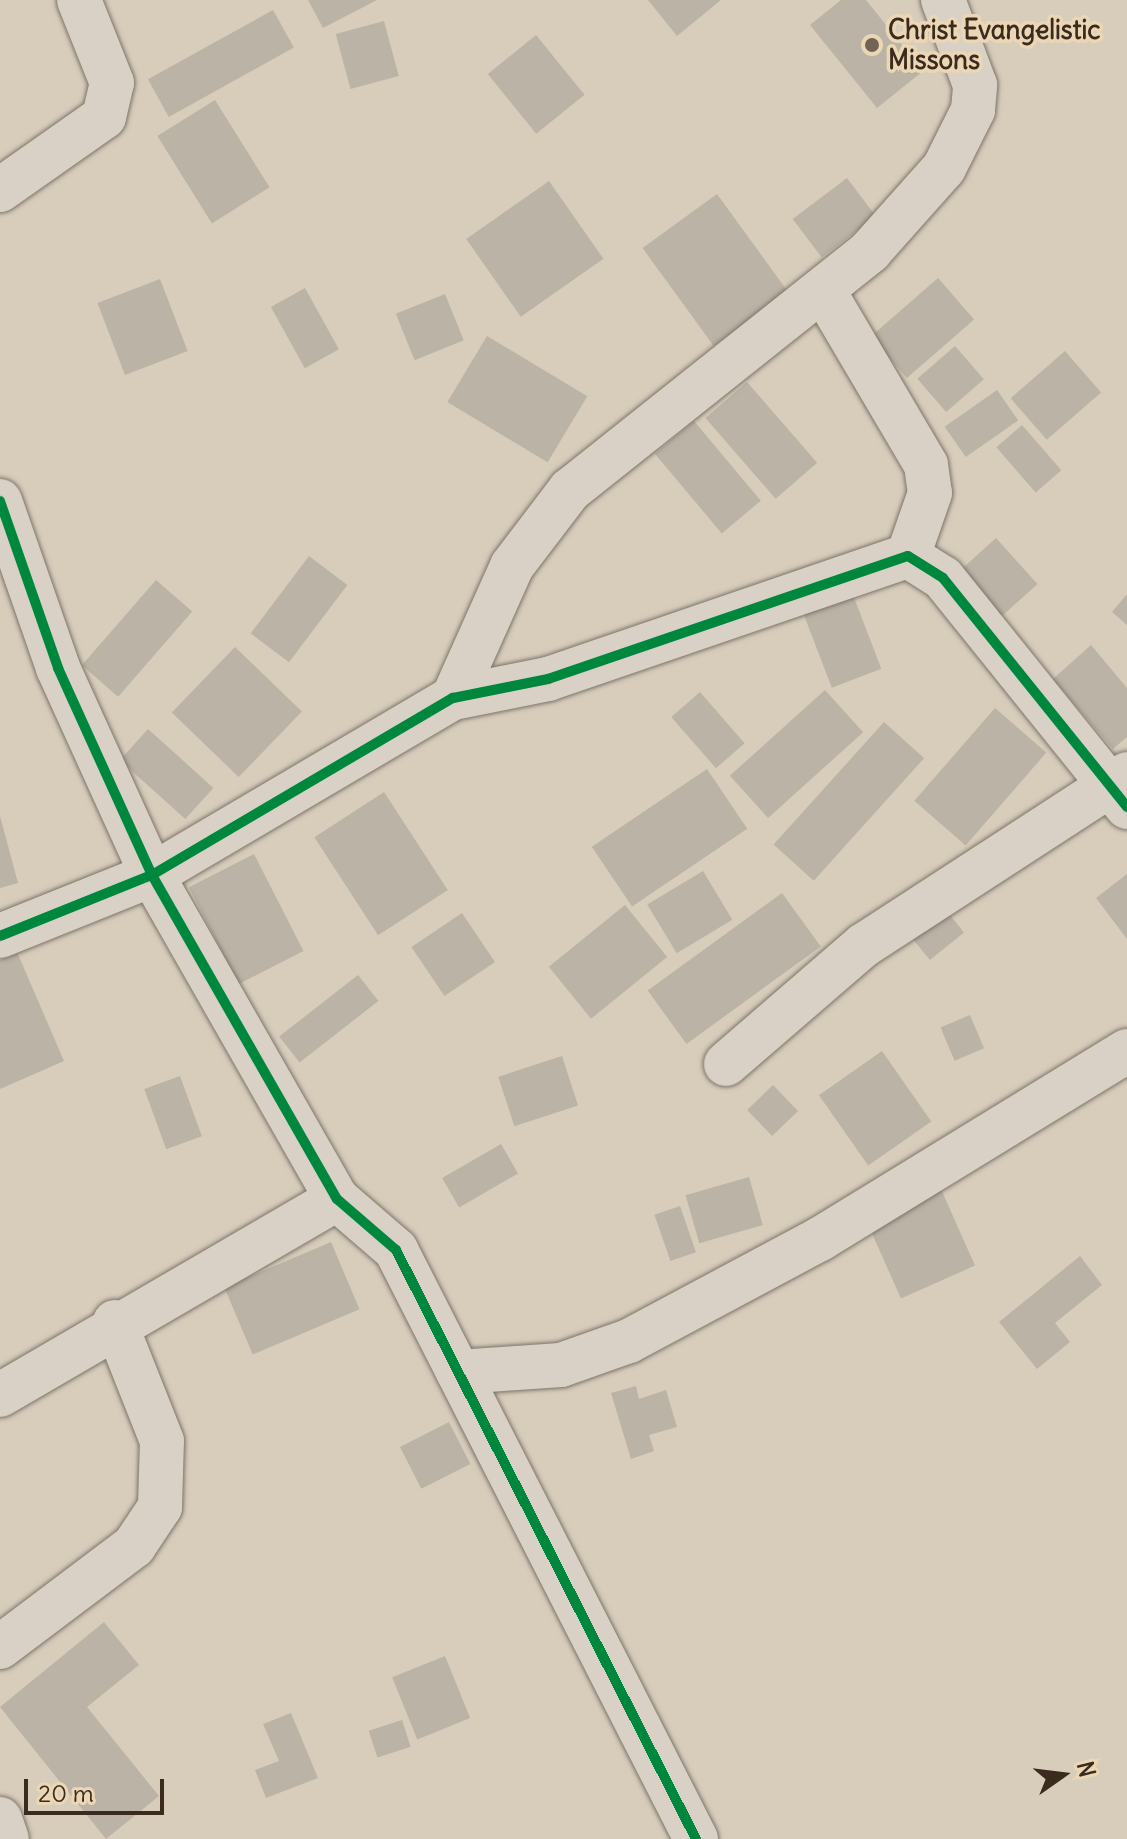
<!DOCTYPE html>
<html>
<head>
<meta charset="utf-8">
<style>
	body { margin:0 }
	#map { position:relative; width:1127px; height:1839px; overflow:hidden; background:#d8cdbb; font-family:Delius,sans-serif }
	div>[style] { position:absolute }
	.building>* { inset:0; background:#bbb3a5; transform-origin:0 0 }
	.roads { filter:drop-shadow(0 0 2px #7d746a) drop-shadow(0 0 2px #7d746a) }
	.street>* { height:44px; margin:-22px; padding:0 22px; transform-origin:22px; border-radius:22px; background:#d9d1c5 }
	.cycleway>* { height:10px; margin:-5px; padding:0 5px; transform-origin:5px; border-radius:5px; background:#00873e }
	.dots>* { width:22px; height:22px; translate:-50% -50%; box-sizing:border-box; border:4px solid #ebd7b5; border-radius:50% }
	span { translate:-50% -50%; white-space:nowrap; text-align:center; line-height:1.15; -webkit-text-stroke:7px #ebd7b5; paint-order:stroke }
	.poi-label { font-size:26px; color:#3b2a1e; font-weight:700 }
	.left { translate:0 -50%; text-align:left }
	.north { position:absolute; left:1023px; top:1735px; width:80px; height:80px; -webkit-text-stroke:6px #ebd7b5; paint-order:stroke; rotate:76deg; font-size:22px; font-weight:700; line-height:32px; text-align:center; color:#3b2a1e }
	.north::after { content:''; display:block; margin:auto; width:28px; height:36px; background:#3b2a1e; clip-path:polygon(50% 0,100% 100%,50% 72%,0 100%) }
	.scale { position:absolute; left:24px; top:1779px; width:140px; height:36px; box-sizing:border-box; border:4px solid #3b2a1e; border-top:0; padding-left:10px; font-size:24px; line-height:28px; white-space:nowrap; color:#3b2a1e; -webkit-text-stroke:6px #ebd7b5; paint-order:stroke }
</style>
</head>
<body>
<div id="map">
	<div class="building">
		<div style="clip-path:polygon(308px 0,377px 0,323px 28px)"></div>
		<div style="clip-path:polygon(648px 0,721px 0,677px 36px)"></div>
		<div style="clip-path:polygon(841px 0,866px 0,923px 71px,877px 108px,810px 25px)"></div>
		<div style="left:273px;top:10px;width:43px;height:143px;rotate:61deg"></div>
		<div style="left:384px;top:21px;width:57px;height:50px;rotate:75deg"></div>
		<div style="left:536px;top:35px;width:77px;height:62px;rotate:51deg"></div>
		<div style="left:215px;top:100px;width:103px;height:68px;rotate:58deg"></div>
		<div style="left:847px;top:178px;width:48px;height:68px;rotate:53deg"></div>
		<div style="left:549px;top:181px;width:95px;height:101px;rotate:55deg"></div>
		<div style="left:717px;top:194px;width:121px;height:92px;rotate:54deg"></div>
		<div style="left:938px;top:278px;width:55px;height:89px;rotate:49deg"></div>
		<div style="left:160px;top:279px;width:77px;height:67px;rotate:69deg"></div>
		<div style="left:305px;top:288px;width:70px;height:39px;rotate:61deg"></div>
		<div style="left:445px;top:294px;width:50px;height:53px;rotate:68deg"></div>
		<div style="left:487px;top:336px;width:117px;height:77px;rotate:31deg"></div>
		<div style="left:955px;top:346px;width:44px;height:50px;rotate:49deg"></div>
		<div style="left:1065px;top:351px;width:55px;height:72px;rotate:49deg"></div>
		<div style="left:747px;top:382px;width:107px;height:55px;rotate:49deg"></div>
		<div style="left:997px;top:390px;width:37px;height:64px;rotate:55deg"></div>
		<div style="left:694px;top:421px;width:104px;height:51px;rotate:50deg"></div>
		<div style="left:1022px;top:425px;width:60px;height:34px;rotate:49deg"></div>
		<div style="left:996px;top:538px;width:62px;height:54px;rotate:48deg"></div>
		<div style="left:309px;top:556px;width:48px;height:97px;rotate:37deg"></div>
		<div style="left:156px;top:580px;width:48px;height:113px;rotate:41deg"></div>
		<div style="clip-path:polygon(1127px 594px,1127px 625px,1112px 612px)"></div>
		<div style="left:853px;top:595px;width:79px;height:53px;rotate:69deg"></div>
		<div style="clip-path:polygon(1091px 645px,1127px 688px,1127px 737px,1113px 749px,1053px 679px)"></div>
		<div style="left:235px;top:647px;width:93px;height:91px;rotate:44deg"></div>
		<div style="left:825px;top:690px;width:57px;height:128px;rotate:48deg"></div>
		<div style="left:700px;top:692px;width:68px;height:38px;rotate:49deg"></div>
		<div style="left:995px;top:708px;width:68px;height:123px;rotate:41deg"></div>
		<div style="left:884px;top:722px;width:54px;height:165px;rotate:42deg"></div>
		<div style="left:148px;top:729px;width:88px;height:42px;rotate:42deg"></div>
		<div style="left:707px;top:769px;width:72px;height:139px;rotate:56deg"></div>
		<div style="left:384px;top:792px;width:117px;height:83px;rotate:57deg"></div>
		<div style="clip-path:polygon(0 816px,18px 883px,0 888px)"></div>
		<div style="left:254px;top:854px;width:109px;height:73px;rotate:63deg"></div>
		<div style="left:703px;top:871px;width:57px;height:65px;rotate:59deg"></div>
		<div style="clip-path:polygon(1127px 874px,1127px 939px,1096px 898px)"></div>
		<div style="left:782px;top:893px;width:66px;height:166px;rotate:54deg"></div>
		<div style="left:937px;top:899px;width:43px;height:44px;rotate:51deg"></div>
		<div style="left:625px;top:905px;width:67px;height:98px;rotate:51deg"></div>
		<div style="left:462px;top:913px;width:59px;height:61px;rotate:56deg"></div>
		<div style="clip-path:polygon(17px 952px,64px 1061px,0 1089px,0 960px)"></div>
		<div style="left:358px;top:975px;width:33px;height:100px;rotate:52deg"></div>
		<div style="left:970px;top:1015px;width:36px;height:32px;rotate:67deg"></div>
		<div style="left:882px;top:1051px;width:86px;height:77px;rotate:55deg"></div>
		<div style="left:562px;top:1056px;width:52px;height:67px;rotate:72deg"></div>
		<div style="left:180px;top:1076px;width:64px;height:38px;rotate:70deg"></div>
		<div style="left:773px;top:1085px;width:36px;height:36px;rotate:46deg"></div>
		<div style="left:501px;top:1144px;width:34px;height:68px;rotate:60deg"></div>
		<div style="left:749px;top:1177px;width:50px;height:66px;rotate:74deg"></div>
		<div style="left:940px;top:1187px;width:86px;height:81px;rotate:66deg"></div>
		<div style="left:680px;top:1206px;width:49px;height:27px;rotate:71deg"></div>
		<div style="left:331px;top:1242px;width:73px;height:116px;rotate:67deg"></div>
		<div style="clip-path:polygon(1080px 1256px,1102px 1285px,1055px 1323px,1070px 1342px,1037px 1369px,999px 1322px)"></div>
		<div style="clip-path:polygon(636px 1386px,639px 1399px,666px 1390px,677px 1427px,649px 1435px,654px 1451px,631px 1459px,611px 1393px)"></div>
		<div style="left:449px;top:1422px;width:47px;height:55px;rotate:63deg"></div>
		<div style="clip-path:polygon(104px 1622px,139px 1665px,87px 1707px,159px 1796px,106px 1839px,0 1707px)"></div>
		<div style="left:445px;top:1656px;width:67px;height:57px;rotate:68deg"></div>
		<div style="clip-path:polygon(291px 1713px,318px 1778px,266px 1798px,255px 1770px,279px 1761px,263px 1724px)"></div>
		<div style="left:402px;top:1720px;width:28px;height:35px;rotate:72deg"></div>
	</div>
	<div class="roads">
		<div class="street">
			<div style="left:0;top:190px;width:127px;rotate:-35.1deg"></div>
			<div style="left:104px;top:117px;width:35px;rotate:-77deg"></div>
			<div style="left:112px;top:83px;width:89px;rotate:-111.7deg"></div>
			<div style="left:823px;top:290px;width:203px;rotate:59.5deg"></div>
			<div style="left:926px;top:465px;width:28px;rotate:82deg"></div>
			<div style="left:930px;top:493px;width:67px;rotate:109.2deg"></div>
			<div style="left:0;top:501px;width:177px;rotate:70.8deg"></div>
			<div style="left:58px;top:668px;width:227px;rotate:65.6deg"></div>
			<div style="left:152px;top:875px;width:373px;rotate:60.3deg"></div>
			<div style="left:337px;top:1199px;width:78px;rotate:40.8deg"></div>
			<div style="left:396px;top:1250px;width:661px;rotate:63.01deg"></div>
			<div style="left:453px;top:698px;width:145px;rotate:-65.9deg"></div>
			<div style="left:512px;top:566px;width:96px;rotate:-52.7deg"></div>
			<div style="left:570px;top:490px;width:384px;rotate:-38.5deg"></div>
			<div style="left:870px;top:251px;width:111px;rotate:-48.3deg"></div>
			<div style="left:944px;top:168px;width:65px;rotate:-63.4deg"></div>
			<div style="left:973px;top:110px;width:25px;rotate:-85deg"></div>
			<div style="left:975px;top:85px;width:91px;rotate:-110.6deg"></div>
			<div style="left:0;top:936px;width:164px;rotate:-21.9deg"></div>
			<div style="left:152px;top:875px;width:349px;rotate:-30.5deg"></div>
			<div style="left:453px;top:698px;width:97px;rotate:-11.3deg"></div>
			<div style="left:548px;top:679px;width:380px;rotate:-18.9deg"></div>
			<div style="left:908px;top:556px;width:41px;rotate:32.2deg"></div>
			<div style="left:943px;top:578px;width:294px;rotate:51.2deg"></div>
			<div style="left:726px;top:1064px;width:182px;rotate:-40.8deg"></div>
			<div style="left:864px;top:945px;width:314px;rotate:-33deg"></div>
			<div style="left:458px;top:1372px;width:103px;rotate:-3.9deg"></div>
			<div style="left:561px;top:1365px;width:72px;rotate:-19.4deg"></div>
			<div style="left:629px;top:1341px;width:217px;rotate:-28.1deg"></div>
			<div style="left:820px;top:1239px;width:360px;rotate:-31.5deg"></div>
			<div style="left:0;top:1395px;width:390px;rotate:-30.2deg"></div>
			<div style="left:0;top:1647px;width:168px;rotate:-37deg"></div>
			<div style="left:134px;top:1546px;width:47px;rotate:-56.3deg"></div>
			<div style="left:160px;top:1507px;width:66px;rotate:-88.3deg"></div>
			<div style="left:162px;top:1441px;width:128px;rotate:-111.6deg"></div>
			<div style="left:0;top:1819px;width:21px;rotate:71deg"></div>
		</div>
	</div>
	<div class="cycleway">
		<div style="left:0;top:501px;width:177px;rotate:70.8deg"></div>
		<div style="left:58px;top:668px;width:227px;rotate:65.6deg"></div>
		<div style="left:152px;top:875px;width:373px;rotate:60.3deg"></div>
		<div style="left:337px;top:1199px;width:78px;rotate:40.8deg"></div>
		<div style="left:396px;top:1250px;width:661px;rotate:63.01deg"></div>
		<div style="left:0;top:936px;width:164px;rotate:-21.9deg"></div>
		<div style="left:152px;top:875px;width:349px;rotate:-30.5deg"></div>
		<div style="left:453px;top:698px;width:97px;rotate:-11.3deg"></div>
		<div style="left:548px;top:679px;width:380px;rotate:-18.9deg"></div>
		<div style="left:908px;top:556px;width:41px;rotate:32.2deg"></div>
		<div style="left:943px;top:578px;width:294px;rotate:51.2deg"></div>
	</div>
	<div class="dots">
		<div style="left:872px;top:45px;background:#726355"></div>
	</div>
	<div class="poi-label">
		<span class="left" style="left:888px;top:45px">Christ Evangelistic<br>Missons</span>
	</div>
	<div class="north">N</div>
	<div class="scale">20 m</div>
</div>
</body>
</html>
